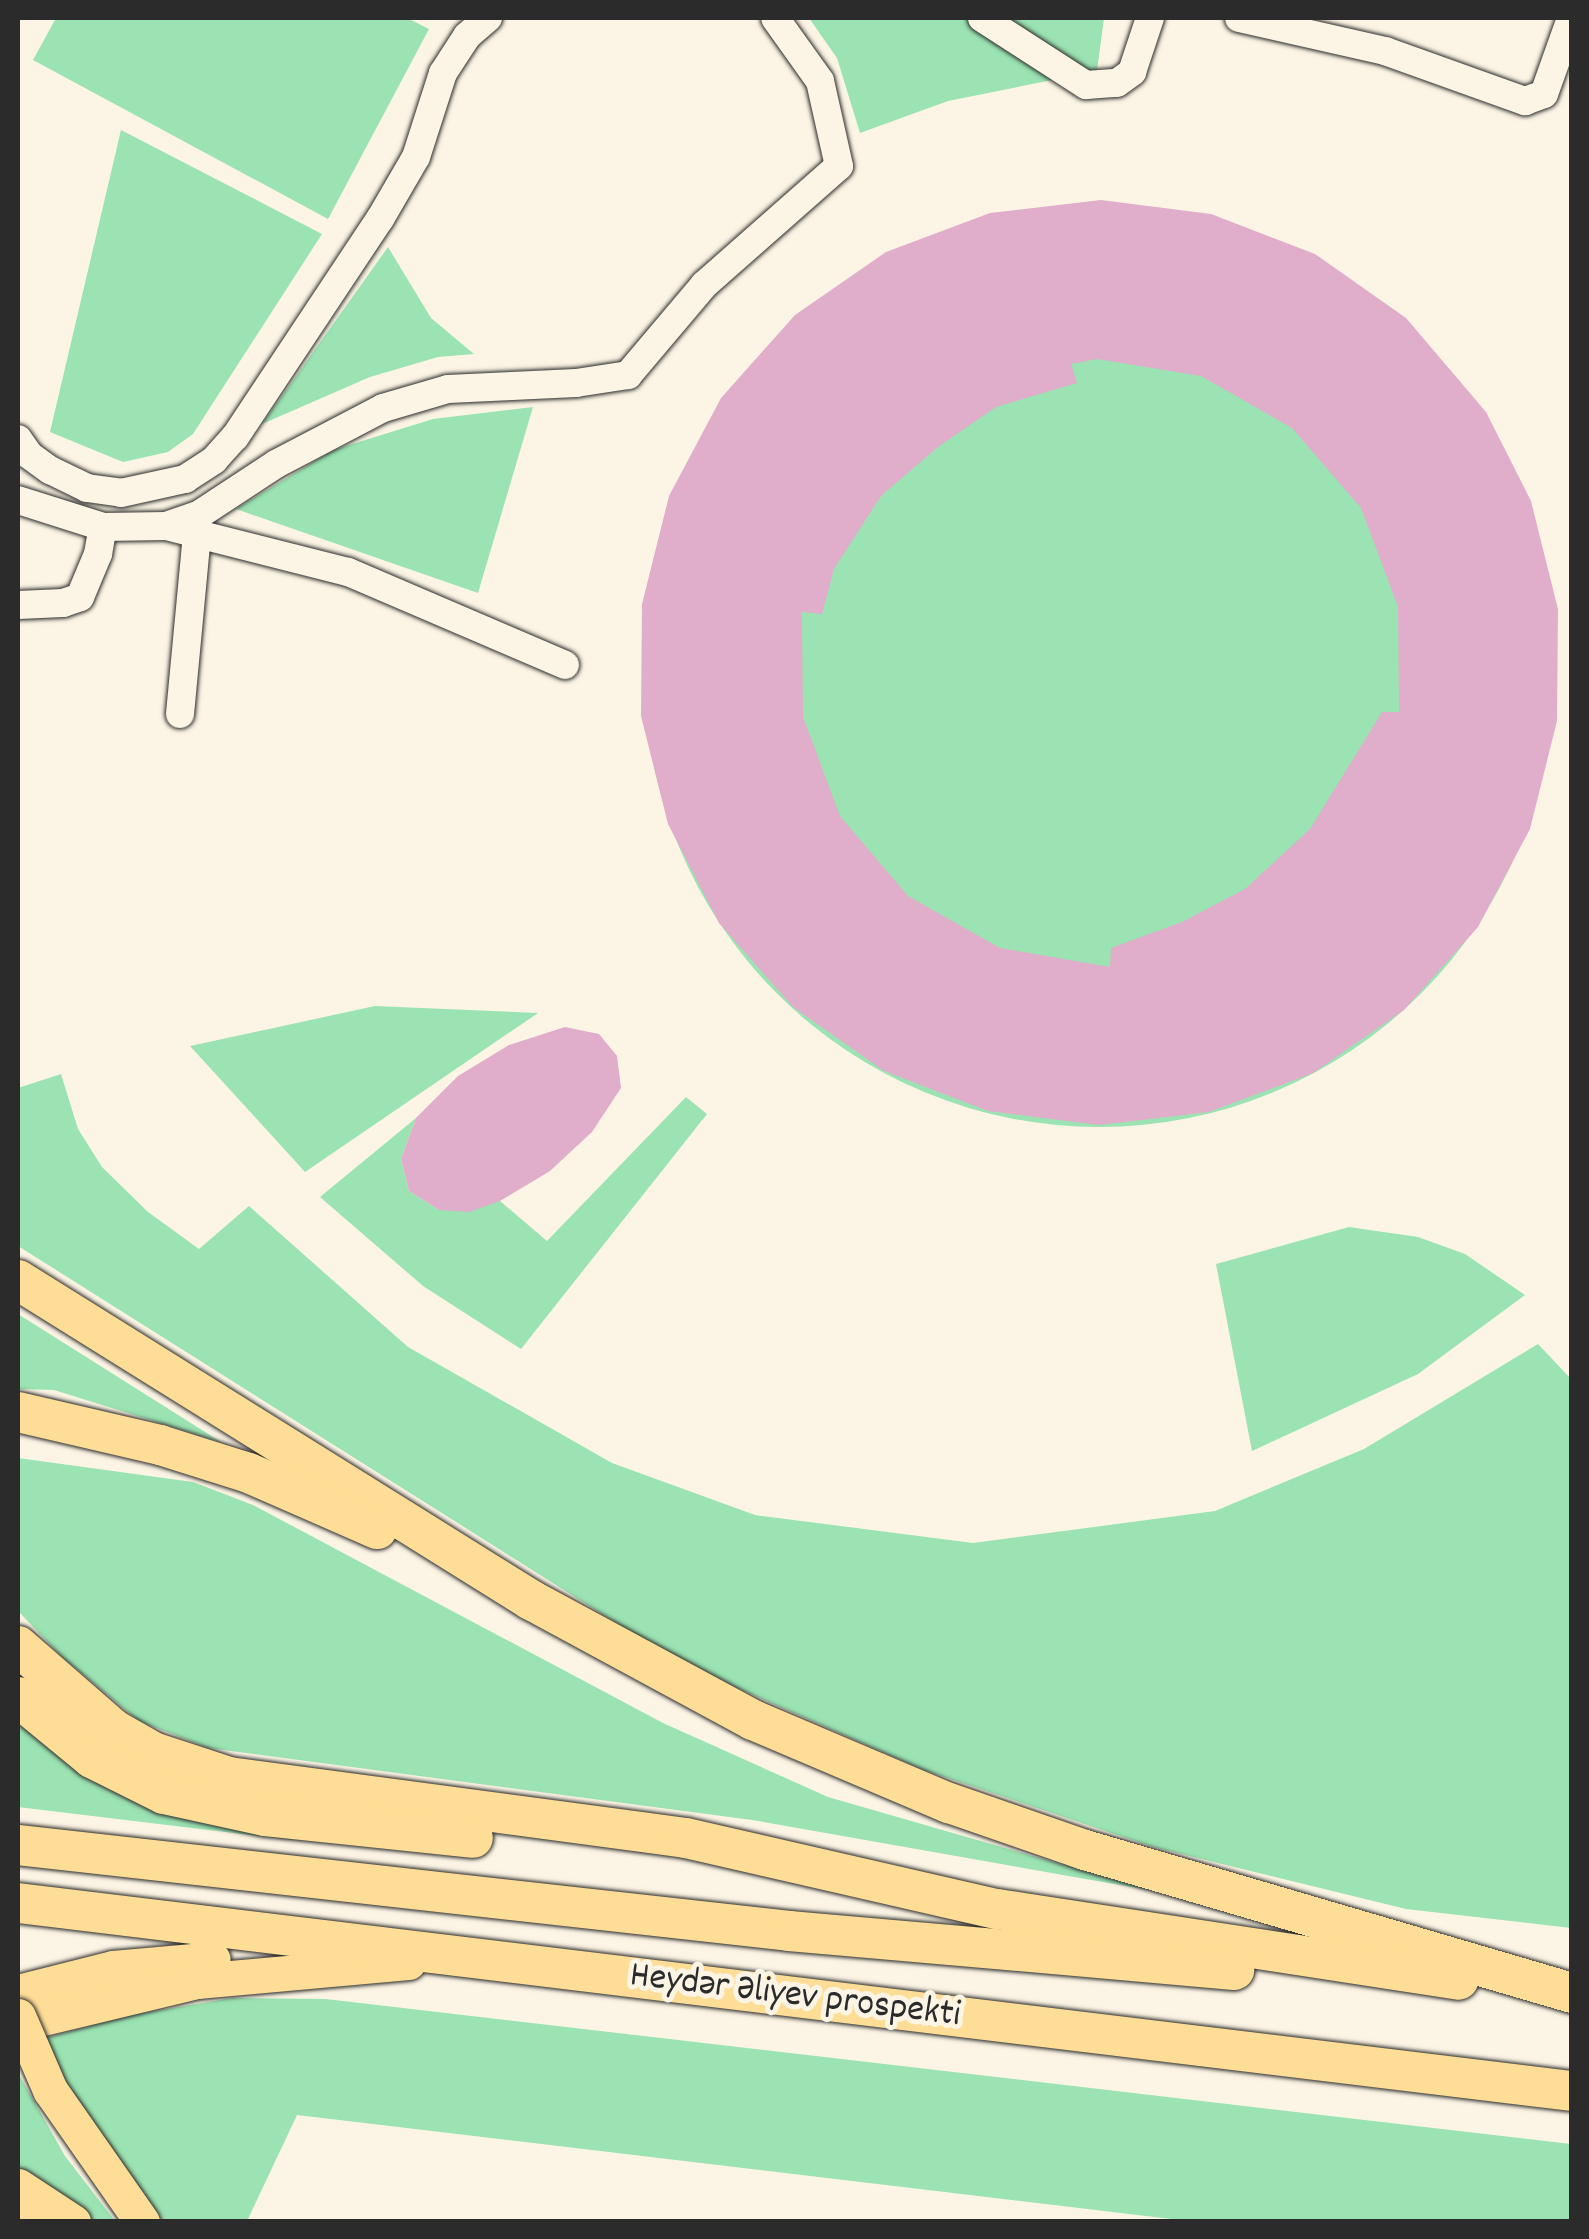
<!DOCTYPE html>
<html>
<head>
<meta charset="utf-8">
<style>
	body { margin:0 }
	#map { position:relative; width:1589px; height:2239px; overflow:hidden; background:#fcf5e5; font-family:Dekko,sans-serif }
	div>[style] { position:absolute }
	.green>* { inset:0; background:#9be3b2 }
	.round { border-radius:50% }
	.building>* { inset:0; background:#e0adca }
	.roads { filter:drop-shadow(0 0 2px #2b2b2b) drop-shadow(0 0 2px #2b2b2b) }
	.minor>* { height:28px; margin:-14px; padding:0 14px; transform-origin:14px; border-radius:14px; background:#fcf5e5 }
	.major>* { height:35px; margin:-17.5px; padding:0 17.5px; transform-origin:17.5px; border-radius:17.5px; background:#fede96 }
	.highway>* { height:40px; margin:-20px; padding:0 20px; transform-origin:20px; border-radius:20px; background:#fede96 }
	.bridges { filter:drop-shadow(0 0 2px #2b2b2b) drop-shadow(0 0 2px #2b2b2b) }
	.major-bridge>* { height:35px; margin:-17.5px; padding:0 17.5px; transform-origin:17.5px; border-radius:17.5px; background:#fede96 }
	span { translate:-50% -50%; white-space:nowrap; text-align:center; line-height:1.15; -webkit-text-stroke:10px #fcf5e5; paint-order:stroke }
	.street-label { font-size:38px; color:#2b2b2b }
	.frame { position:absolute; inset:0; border:20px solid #2b2b2b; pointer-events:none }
</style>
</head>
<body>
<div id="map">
	<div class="green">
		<div style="clip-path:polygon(56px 18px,407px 18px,429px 29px,328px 219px,33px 60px)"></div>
		<div style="clip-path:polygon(809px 18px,1104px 18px,1097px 71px,948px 101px,860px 133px,837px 58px)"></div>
		<div style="clip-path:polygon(121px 130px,322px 234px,193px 434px,168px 452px,123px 462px,50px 432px)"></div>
		<div class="round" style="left:644px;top:217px;width:910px;height:910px"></div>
		<div style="clip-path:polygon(388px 247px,431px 318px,474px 354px,438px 357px,370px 377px,262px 424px)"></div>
		<div style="clip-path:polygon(533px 407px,478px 593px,236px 509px,333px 450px,433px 419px)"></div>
		<div style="clip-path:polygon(375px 1006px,538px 1013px,305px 1172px,190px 1046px)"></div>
		<div style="clip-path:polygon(61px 1074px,78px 1129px,102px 1167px,148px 1212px,199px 1249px,249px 1206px,408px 1347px,612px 1463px,755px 1515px,973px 1543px,1215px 1511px,1364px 1449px,1538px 1344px,1571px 1379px,1571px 1928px,1406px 1909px,1153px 1847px,924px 1770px,680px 1663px,18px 1246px,18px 1088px)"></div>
		<div style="clip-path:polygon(686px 1097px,707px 1114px,521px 1349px,423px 1286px,320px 1197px,416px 1118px,401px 1159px,409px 1191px,439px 1210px,500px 1201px,547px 1241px)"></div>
		<div style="clip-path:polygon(1349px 1227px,1418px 1237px,1465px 1254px,1525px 1295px,1418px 1374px,1252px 1451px,1216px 1264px)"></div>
		<div style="clip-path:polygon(18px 1314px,221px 1442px,54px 1390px,18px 1389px)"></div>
		<div style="clip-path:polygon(18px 1458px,193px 1482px,253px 1505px,663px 1723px,828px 1797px,1154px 1891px,752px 1820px,208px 1748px,139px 1721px,62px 1657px,18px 1611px)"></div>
		<div style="clip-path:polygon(18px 1715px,292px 1835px,292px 1840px,18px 1807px)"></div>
		<div style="clip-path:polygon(232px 1998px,326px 1999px,1571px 2144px,1571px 2221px,1188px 2221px,297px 2115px,247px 2221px,163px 2221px,75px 2104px,42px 2039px,131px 2015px)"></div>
		<div style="clip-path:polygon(18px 2073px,65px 2156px,115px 2221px,92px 2221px,18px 2171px)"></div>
	</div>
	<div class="building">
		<div style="clip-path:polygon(evenodd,1101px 200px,1211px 214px,1315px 254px,1406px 318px,1486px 412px,1531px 501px,1558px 609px,1557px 721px,1530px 829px,1478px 927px,1404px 1010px,1313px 1073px,1209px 1112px,1099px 1125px,988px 1111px,884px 1071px,793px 1007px,719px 923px,668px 824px,641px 716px,642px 604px,669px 496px,721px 398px,795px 315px,886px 252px,990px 213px,1101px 200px,1097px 359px,1201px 376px,1292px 428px,1361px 508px,1398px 607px,1399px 712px,1382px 712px,1310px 829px,1245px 889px,1182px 922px,1111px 948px,1110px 967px,1000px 948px,908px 896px,840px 816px,803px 717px,802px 612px,822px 614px,834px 569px,881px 496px,938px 447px,996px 407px,1077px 383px,1071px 364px,1097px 359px)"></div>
		<div style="clip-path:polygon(565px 1027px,599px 1034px,617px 1056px,621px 1088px,592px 1132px,550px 1171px,500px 1201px,469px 1212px,439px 1210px,409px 1191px,401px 1159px,416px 1118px,458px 1076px,509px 1045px)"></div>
	</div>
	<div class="roads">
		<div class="minor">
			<div style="left:982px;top:18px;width:124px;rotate:32.8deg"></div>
			<div style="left:1086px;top:85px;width:31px;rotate:-4deg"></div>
			<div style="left:1117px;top:83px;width:19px;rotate:-36deg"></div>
			<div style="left:1132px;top:72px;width:57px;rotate:-71.6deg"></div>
			<div style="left:1239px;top:18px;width:150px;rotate:12.7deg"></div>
			<div style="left:1385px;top:51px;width:149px;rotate:19.7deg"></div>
			<div style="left:1525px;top:101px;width:20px;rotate:-20deg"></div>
			<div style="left:1544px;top:94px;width:81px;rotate:-70.4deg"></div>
			<div style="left:18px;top:439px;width:19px;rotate:55deg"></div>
			<div style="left:29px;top:455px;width:26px;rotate:36deg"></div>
			<div style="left:50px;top:470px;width:41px;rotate:25.9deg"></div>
			<div style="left:87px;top:488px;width:34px;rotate:8deg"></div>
			<div style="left:121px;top:493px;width:66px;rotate:-12.3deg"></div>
			<div style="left:185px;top:479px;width:35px;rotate:-33deg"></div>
			<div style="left:214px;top:460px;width:31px;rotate:-48deg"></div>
			<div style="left:235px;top:437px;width:262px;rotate:-56.4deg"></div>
			<div style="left:380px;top:219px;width:72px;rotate:-59.9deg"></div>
			<div style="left:416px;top:157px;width:88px;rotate:-72.2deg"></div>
			<div style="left:443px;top:73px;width:44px;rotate:-57deg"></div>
			<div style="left:467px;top:36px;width:28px;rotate:-41deg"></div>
			<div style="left:18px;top:500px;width:89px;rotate:17.6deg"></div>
			<div style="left:103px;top:527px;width:63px;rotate:-0.9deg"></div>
			<div style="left:166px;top:526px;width:36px;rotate:-19deg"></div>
			<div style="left:200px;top:514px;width:91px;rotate:-33.3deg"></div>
			<div style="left:276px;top:464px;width:121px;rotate:-27.6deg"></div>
			<div style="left:383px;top:408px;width:68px;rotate:-16.3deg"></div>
			<div style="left:448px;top:389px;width:128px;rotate:-2.7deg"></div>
			<div style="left:576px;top:383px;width:53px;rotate:-8.7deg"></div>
			<div style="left:628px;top:375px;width:118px;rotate:-49.8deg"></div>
			<div style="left:704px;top:285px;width:180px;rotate:-41.4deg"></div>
			<div style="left:839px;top:166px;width:87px;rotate:-102.6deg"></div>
			<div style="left:820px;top:81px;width:77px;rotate:-125.5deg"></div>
			<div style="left:166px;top:526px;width:188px;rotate:14.2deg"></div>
			<div style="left:348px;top:572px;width:236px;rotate:23.2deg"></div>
			<div style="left:18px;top:605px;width:45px;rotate:-2.5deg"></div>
			<div style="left:63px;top:603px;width:18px;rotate:-19deg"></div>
			<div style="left:80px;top:597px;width:47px;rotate:-67.3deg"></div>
			<div style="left:98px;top:554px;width:27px;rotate:-80deg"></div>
			<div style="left:180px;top:714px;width:180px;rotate:-84.6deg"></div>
		</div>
		<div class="major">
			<div style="left:18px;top:1992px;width:98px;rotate:-14.2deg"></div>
			<div style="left:113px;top:1968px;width:100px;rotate:-5.1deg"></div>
			<div style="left:18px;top:2024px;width:184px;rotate:-13.5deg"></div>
			<div style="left:197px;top:1981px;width:212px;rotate:-5.1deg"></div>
			<div style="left:18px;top:2186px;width:66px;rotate:33.2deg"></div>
			<div style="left:18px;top:2215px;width:14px;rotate:30deg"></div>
		</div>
		<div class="highway">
			<div style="left:18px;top:1280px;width:605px;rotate:31.96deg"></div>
			<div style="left:531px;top:1600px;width:252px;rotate:28.4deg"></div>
			<div style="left:753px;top:1720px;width:213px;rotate:23deg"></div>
			<div style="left:949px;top:1803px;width:144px;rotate:19.1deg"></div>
			<div style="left:1085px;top:1850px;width:508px;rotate:16.36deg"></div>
			<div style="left:18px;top:1412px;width:146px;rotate:13.1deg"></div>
			<div style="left:160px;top:1445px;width:93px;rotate:17.5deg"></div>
			<div style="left:249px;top:1473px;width:140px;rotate:23.6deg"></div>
			<div style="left:18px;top:1646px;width:126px;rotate:41.1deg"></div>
			<div style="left:113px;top:1729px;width:46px;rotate:29.9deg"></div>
			<div style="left:153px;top:1752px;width:80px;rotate:18.2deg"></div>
			<div style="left:229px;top:1777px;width:461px;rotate:7.6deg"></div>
			<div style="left:686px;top:1838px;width:319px;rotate:12.9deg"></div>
			<div style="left:997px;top:1909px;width:467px;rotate:8.7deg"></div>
			<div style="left:18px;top:1697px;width:96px;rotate:39.5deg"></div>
			<div style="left:92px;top:1758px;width:80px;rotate:26.6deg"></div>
			<div style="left:164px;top:1794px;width:103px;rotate:12.3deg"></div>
			<div style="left:265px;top:1816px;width:209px;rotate:6deg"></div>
			<div style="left:18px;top:1845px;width:776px;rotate:6.36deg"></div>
			<div style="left:789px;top:1931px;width:447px;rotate:5deg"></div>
			<div style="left:18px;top:1903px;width:1565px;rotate:6.9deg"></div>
		</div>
	</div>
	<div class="bridges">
		<div class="major-bridge">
			<div style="left:18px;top:2016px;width:81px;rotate:66.6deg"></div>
			<div style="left:50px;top:2090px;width:161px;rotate:55.1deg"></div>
		</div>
	</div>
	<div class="street-label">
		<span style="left:795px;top:1997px;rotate:7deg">Heydər Əliyev prospekti</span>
	</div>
	<div class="frame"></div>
</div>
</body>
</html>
